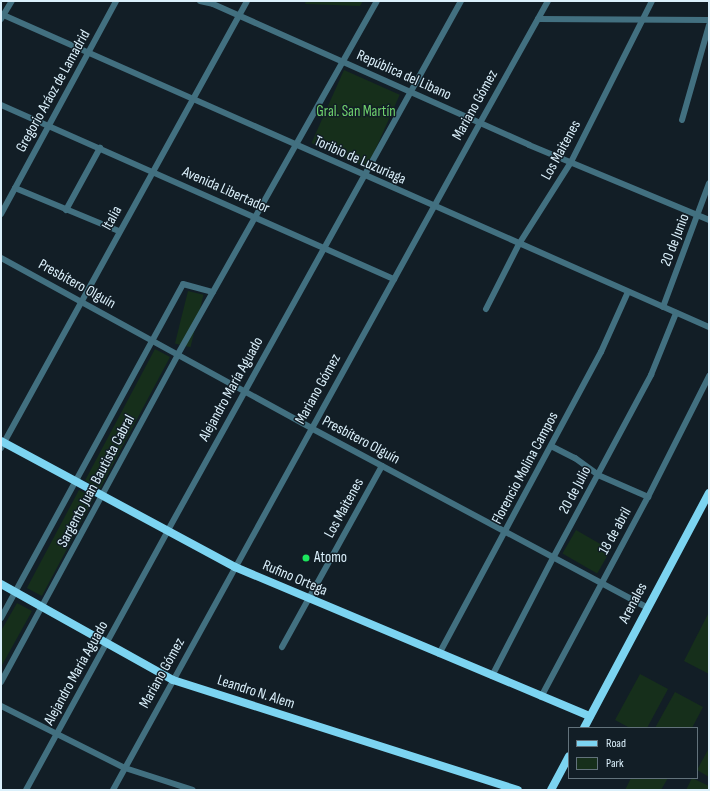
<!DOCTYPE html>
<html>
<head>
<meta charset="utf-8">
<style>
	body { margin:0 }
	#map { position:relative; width:710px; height:791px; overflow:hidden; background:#121e26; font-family:"Sofia Sans Condensed",sans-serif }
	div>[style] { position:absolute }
	.green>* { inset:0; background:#162f1b; transform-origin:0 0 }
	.street>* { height:6px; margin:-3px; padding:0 3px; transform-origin:3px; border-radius:3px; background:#427080 }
	.secondary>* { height:8px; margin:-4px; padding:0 4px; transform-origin:4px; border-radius:4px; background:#7cd4f1 }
	.dots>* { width:11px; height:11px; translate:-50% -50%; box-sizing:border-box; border:2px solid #121e26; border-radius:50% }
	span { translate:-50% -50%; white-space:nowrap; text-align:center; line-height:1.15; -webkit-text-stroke:3px #121e26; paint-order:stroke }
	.street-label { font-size:15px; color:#dbf0fb }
	.park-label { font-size:15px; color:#71d46e }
	.poi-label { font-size:15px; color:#dbf0fb }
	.left { translate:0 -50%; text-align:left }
	.frame { position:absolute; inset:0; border:2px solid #dbf0fb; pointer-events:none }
	.legend { position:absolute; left:568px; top:727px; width:130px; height:52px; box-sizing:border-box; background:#121e26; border:1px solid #62727b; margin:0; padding:5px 7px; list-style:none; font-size:12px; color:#dbf0fb }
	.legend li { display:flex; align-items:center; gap:8px; height:20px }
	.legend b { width:20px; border:1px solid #62727b }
</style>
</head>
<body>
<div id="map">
	<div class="green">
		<div style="clip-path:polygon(306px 1px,363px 1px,360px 6px,305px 4px)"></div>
		<div style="left:344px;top:70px;width:61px;height:80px;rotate:24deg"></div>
		<div style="left:188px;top:291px;width:16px;height:54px;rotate:14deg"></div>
		<div style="left:155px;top:349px;width:17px;height:149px;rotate:28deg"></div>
		<div style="left:79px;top:490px;width:17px;height:111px;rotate:28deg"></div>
		<div style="left:576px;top:530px;width:40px;height:27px;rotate:30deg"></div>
		<div style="clip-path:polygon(17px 603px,32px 611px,1px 667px,1px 631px)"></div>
		<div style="clip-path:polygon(709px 612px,709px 674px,684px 661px)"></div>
		<div style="clip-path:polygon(640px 674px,668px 689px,647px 728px,630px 728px,615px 720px)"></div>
		<div style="clip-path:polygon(675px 692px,703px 707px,692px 728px,655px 728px)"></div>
		<div style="clip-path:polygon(709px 748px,709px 777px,697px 770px)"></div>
		<div style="clip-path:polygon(631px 778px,668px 778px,661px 790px,625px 790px)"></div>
		<div style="clip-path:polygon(692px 778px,709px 786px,709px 790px,686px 790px)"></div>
	</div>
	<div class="street">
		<div style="left:200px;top:1px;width:13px;rotate:13deg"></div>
		<div style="left:213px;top:4px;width:346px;rotate:24deg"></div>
		<div style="left:529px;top:145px;width:195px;rotate:22.6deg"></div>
		<div style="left:1px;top:14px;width:774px;rotate:23.85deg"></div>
		<div style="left:1px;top:19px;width:21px;rotate:-59deg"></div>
		<div style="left:538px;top:19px;width:171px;rotate:0.3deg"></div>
		<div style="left:1px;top:105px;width:430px;rotate:23.9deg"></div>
		<div style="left:682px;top:120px;width:99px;rotate:-74.1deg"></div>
		<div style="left:15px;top:188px;width:113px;rotate:22.5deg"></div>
		<div style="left:66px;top:210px;width:71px;rotate:-61.3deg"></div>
		<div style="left:1px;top:214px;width:242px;rotate:-61.6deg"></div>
		<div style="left:1px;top:258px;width:354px;rotate:28.7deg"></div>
		<div style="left:311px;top:428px;width:380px;rotate:28.1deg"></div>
		<div style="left:663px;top:307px;width:132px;rotate:-69.6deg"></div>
		<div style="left:486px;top:309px;width:73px;rotate:-63.1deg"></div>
		<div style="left:519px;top:244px;width:97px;rotate:-57.6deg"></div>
		<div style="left:571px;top:162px;width:180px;rotate:-63.3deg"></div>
		<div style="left:551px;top:446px;width:27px;rotate:27deg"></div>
		<div style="left:575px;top:458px;width:29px;rotate:36deg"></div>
		<div style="left:598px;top:475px;width:55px;rotate:23.7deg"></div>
		<div style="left:1px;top:448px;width:510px;rotate:-61.17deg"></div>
		<div style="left:1px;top:618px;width:380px;rotate:-61.4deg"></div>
		<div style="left:183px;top:284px;width:31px;rotate:15deg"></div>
		<div style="left:282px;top:647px;width:207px;rotate:-61.1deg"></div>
		<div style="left:439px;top:654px;width:343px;rotate:-61.8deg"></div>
		<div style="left:601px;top:352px;width:66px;rotate:-65.8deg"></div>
		<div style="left:492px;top:676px;width:133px;rotate:-62.7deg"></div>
		<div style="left:553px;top:558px;width:208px;rotate:-61.8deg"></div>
		<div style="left:651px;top:375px;width:67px;rotate:-68deg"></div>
		<div style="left:1px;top:682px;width:373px;rotate:-61.6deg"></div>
		<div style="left:178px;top:354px;width:405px;rotate:-60.6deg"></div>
		<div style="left:541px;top:697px;width:227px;rotate:-61.9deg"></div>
		<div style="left:648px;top:497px;width:136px;rotate:-63.2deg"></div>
		<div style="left:1px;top:706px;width:139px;rotate:26.6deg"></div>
		<div style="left:125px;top:768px;width:71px;rotate:17.9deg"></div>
		<div style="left:26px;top:790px;width:294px;rotate:-61.3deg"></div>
		<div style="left:167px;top:532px;width:607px;rotate:-61.03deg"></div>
		<div style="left:113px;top:790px;width:761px;rotate:-61.18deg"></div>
		<div style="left:480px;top:123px;width:140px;rotate:-60.9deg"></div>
	</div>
	<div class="secondary">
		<div style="left:1px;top:441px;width:266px;rotate:28.3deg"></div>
		<div style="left:235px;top:567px;width:385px;rotate:22.8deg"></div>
		<div style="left:1px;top:584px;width:197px;rotate:29.2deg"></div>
		<div style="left:173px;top:680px;width:362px;rotate:17.7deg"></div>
		<div style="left:584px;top:728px;width:266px;rotate:-62deg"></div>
		<div style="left:551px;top:790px;width:38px;rotate:-62deg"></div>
	</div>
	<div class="dots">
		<div style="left:306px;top:558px;background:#1ce65d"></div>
	</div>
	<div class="street-label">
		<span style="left:404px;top:75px;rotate:24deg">República del Libano</span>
		<span style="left:53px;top:91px;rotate:-61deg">Gregorio Aráoz de Lamadrid</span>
		<span style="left:475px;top:105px;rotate:-61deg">Mariano Gómez</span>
		<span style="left:561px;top:150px;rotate:-61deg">Los Maitenes</span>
		<span style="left:360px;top:160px;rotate:24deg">Toribio de Luzuriaga</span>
		<span style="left:226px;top:190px;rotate:24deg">Avenida Libertador</span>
		<span style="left:112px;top:218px;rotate:-61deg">Italia</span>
		<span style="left:675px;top:240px;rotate:-69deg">20 de Junio</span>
		<span style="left:77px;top:284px;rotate:29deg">Presbítero Olguín</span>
		<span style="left:231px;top:389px;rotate:-61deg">Alejandro María Aguado</span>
		<span style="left:318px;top:389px;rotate:-61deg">Mariano Gómez</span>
		<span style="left:361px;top:440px;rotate:28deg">Presbítero Olguín</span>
		<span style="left:525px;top:468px;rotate:-62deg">Florencio Molina Campos</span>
		<span style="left:96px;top:481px;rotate:-62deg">Sargento Juan Bautista Cabral</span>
		<span style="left:575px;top:490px;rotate:-62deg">20 de Julio</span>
		<span style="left:344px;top:508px;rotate:-61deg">Los Maitenes</span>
		<span style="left:615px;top:531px;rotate:-61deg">18 de abril</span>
		<span style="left:295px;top:578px;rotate:23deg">Rufino Ortega</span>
		<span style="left:633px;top:603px;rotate:-62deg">Arenales</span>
		<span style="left:76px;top:673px;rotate:-61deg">Alejandro María Aguado</span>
		<span style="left:162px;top:673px;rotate:-61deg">Mariano Gómez</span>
		<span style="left:256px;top:692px;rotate:18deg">Leandro N. Alem</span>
	</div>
	<div class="park-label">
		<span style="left:356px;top:112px">Gral. San Martín</span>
	</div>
	<div class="poi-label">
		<span class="left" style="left:314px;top:558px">Atomo</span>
	</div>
	<div class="frame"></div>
	<ul class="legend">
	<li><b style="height:5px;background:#7cd4f1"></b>Road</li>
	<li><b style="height:11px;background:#162f1b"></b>Park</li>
	</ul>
</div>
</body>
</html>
